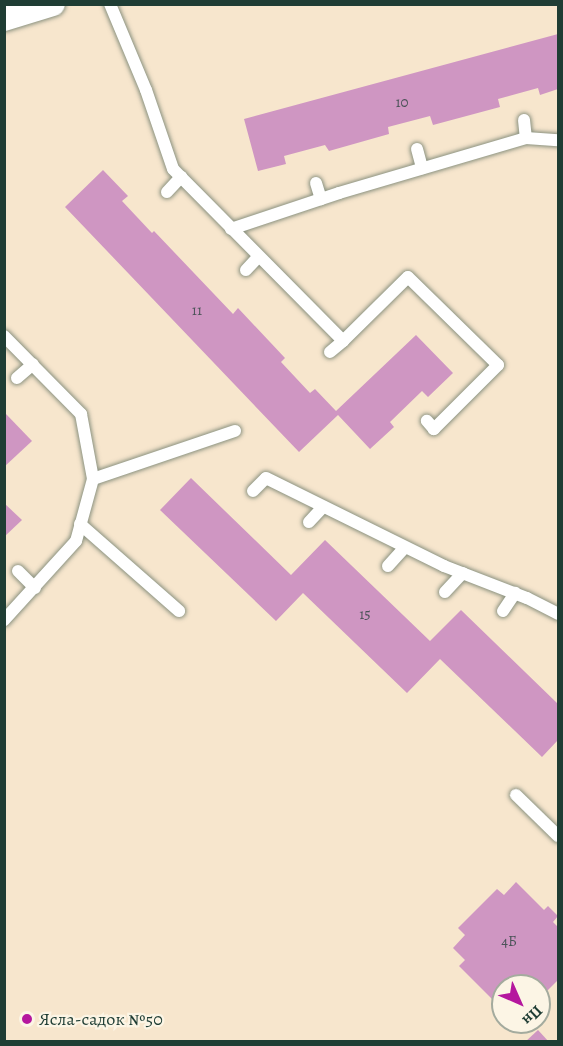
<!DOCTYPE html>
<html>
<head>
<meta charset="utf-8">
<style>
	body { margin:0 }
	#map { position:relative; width:563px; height:1046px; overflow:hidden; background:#f7e6cd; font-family:Alegreya,serif }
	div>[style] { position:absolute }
	.building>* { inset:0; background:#cf96c2 }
	.roads { filter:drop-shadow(0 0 2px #8b9280) drop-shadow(0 0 2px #8b9280) }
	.service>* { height:12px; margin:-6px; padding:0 6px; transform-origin:6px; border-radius:6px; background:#fff }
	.minor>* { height:24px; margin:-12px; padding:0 12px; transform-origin:12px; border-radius:12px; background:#fff }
	.dots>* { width:16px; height:16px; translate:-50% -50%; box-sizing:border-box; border:3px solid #fcf5e5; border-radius:50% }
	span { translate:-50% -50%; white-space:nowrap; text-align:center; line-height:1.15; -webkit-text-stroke:4.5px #fcf5e5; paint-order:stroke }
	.number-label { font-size:15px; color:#4b5358 }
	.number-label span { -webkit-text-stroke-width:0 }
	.poi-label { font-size:18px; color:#1f3d34 }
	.left { translate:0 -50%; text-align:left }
	.frame { position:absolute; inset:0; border:6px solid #1f3d34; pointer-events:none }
	.north { position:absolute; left:491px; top:974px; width:60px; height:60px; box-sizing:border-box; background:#fcf5e5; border:2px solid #a4ab9e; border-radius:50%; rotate:135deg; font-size:16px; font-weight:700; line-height:24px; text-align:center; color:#1f3d34 }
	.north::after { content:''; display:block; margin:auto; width:21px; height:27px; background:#b5179e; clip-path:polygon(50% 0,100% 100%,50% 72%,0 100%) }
</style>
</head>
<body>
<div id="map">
	<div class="building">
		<div style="clip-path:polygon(558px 34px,558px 89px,540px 95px,538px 88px,498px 99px,500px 107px,433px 125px,430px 116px,388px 127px,389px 134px,329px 151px,325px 145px,284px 156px,286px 164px,258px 171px,244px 119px)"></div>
		<div style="clip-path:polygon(103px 170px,128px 196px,122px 201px,152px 233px,154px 231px,233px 314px,238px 308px,285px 358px,281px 362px,310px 393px,315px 389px,336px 411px,416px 335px,453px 373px,428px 397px,422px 391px,390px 422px,394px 427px,370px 449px,338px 415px,299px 452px,65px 207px)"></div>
		<div style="clip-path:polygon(6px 414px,32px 441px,4px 467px,4px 415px)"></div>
		<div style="clip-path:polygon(191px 478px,291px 575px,325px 540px,430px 641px,461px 610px,558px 704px,558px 740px,542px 757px,440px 659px,407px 693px,303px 593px,276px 621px,160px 510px)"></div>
		<div style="clip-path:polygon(4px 503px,22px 520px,4px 537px)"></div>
		<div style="clip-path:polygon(516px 882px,544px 910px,548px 906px,558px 916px,553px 922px,558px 927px,558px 980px,539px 999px,539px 986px,503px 986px,503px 1002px,499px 1006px,459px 966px,465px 960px,453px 948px,465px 935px,458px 928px,497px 889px,504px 895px)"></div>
		<div style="clip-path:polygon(538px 1030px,549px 1042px,525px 1042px)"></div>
	</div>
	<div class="roads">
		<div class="service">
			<div style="left:110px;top:4px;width:93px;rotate:67.3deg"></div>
			<div style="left:146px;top:90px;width:83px;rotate:71.1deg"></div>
			<div style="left:173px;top:169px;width:242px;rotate:45.3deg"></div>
			<div style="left:343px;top:341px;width:91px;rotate:-44.6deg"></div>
			<div style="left:408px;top:277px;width:126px;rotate:44.4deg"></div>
			<div style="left:498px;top:365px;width:91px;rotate:135deg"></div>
			<div style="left:434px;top:429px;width:11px;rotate:-131deg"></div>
			<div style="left:524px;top:120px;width:18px;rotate:84deg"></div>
			<div style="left:417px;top:149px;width:20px;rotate:75deg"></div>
			<div style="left:316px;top:183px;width:17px;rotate:73deg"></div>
			<div style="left:167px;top:192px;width:21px;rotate:-47deg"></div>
			<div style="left:231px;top:229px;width:114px;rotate:-18.4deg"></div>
			<div style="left:339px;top:193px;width:195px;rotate:-16.4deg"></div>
			<div style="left:526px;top:138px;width:32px;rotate:4deg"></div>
			<div style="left:246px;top:270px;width:18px;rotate:-47deg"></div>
			<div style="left:4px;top:336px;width:110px;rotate:45.4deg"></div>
			<div style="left:81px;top:414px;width:66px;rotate:79.5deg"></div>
			<div style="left:93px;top:479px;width:64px;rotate:105.3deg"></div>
			<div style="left:76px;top:541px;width:107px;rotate:132.3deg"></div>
			<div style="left:330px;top:352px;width:17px;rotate:-40deg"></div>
			<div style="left:17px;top:378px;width:21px;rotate:-41deg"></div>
			<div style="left:93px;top:479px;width:150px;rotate:-18.7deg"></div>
			<div style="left:253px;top:491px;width:18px;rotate:-45deg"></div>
			<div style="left:266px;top:478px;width:199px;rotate:26.3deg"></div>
			<div style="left:444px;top:566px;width:89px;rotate:21.1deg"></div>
			<div style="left:527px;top:598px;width:35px;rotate:27deg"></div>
			<div style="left:309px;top:522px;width:21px;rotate:-47deg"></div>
			<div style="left:80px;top:524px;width:132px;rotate:41.3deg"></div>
			<div style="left:388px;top:566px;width:25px;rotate:-48deg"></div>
			<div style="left:18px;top:571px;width:24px;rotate:45deg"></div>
			<div style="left:445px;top:592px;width:26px;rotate:-47deg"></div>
			<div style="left:503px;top:611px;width:22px;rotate:-56deg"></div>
			<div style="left:516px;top:795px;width:59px;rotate:44.3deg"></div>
		</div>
		<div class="minor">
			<div style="left:4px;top:19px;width:51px;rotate:-17deg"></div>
		</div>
	</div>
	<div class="dots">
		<div style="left:27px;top:1019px;background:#b5179e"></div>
	</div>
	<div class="number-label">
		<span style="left:402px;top:103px">10</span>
		<span style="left:197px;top:311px">11</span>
		<span style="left:365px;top:615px">15</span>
		<span style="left:509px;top:942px">4Б</span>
	</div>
	<div class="poi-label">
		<span class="left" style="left:39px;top:1019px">Ясла-садок №50</span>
	</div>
	<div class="frame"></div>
	<div class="north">Пн</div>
</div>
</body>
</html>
